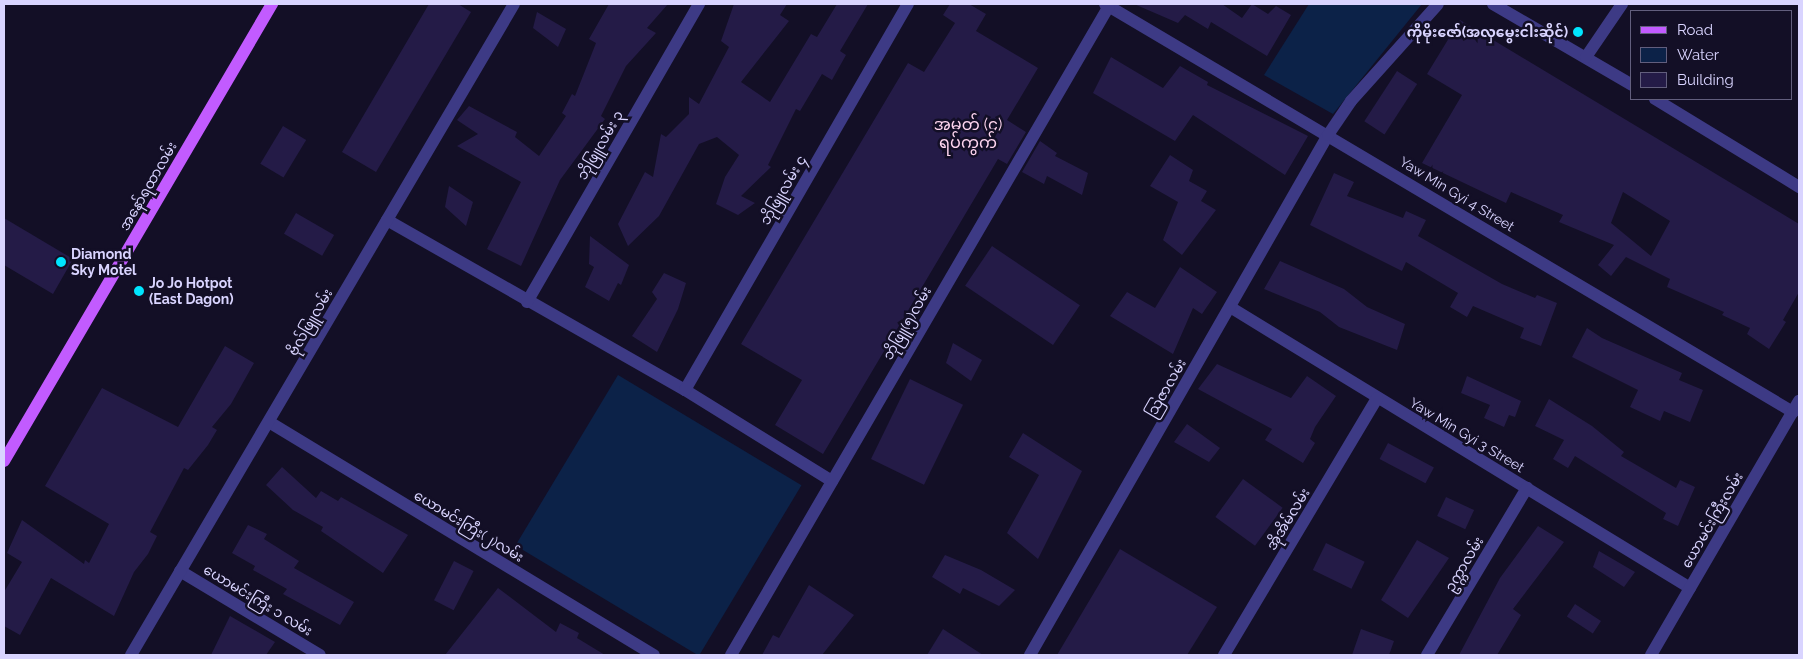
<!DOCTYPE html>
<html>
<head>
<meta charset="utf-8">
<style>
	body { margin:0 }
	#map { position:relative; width:1803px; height:659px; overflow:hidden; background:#130f26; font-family:Raleway,"Noto Sans Myanmar",sans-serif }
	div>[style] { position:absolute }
	.water>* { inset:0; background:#0c2248; transform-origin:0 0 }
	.building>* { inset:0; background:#241b47; transform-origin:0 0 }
	.minor>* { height:12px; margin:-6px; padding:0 6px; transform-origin:6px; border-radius:6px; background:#3d3a85 }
	.major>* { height:12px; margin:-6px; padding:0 6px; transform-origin:6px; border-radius:6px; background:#c25bff }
	.dots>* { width:14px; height:14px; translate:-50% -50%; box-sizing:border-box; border:2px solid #130f26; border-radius:50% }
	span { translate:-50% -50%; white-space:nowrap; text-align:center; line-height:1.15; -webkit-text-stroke:5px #130f26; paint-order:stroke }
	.poi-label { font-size:14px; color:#d9d4ff; font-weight:700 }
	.right { translate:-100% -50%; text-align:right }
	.left { translate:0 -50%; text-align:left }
	.street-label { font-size:14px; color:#d9d4ff }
	.quarter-label { font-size:16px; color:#ffd6f0 }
	.frame { position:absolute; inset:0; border:5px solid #d9d4ff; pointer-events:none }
	.legend { position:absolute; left:1630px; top:10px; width:162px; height:90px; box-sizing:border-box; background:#130f26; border:1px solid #625e7d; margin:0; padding:6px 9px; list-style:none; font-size:15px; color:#d9d4ff }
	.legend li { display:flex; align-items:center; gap:10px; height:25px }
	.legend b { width:25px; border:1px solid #625e7d }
</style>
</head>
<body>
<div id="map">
	<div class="water">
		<div style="clip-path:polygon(1309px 4px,1422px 4px,1333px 114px,1264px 75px)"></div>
		<div style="left:618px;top:375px;width:214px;height:199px;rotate:31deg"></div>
	</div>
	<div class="building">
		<div style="clip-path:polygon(429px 4px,458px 4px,471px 12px,376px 172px,342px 152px)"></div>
		<div style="clip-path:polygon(609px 4px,668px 4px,647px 28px,656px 33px,626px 66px,601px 116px,605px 119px,560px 180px,521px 266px,487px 249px,521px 182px,457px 146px,478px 134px,457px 120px,469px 106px,517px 132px,515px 137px,539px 156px,566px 116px,562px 113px,572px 94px,575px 96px,596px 43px,589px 39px)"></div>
		<div style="clip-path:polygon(734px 4px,787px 4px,780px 15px,789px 21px,741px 82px,770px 102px,811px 34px,817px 37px,837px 4px,868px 4px,840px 51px,846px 55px,832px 80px,822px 74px,800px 111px,796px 109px,768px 165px,771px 167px,741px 196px,755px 203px,738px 215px,716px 204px,725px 177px,739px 155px,717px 137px,699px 144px,659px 216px,628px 246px,618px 224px,645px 172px,653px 177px,661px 134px,666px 137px,689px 114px,689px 97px,699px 104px,729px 47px,721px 41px)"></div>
		<div style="clip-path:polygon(950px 4px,969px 4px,986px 14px,976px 31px,1038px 68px,1007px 120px,1026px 132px,1007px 164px,998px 159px,823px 454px,775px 425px,802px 380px,741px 344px,908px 63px,924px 72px,955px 23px,943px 15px)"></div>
		<div style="clip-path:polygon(1134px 4px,1222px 4px,1242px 18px,1252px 4px,1268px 14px,1276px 6px,1291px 15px,1267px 56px,1211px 22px,1208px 29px,1185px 15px,1178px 23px)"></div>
		<div style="clip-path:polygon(537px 12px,566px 29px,558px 47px,533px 28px)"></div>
		<div style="clip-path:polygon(evenodd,1460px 20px,1799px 224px,1799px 292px,1783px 320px,1786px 322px,1769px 349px,1747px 334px,1750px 328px,1722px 315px,1724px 312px,1667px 287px,1670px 279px,1626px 257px,1611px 276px,1598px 265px,1614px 245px,1559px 222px,1563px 215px,1511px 192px,1506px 203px,1422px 163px,1462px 95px,1427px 74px,1460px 20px,1623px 192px,1670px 221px,1651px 256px,1611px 223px,1623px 192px)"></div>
		<div style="clip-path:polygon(1111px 57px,1163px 88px,1180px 66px,1208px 82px,1207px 85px,1308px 136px,1285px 175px,1193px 115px,1175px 141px,1093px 93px)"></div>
		<div style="left:1397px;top:71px;width:24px;height:60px;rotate:33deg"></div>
		<div style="left:283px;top:126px;width:27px;height:44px;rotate:31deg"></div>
		<div style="clip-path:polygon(1040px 141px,1057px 153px,1055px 156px,1088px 173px,1082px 195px,1047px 176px,1044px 184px,1022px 172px)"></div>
		<div style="clip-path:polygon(1170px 155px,1193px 170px,1189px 181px,1207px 191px,1201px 201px,1216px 210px,1182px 255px,1163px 240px,1178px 202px,1150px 186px)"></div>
		<div style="clip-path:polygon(1334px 173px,1354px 182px,1347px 196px,1403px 218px,1406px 211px,1426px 220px,1418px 236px,1502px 284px,1535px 298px,1537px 295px,1557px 303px,1541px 346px,1520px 338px,1524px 328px,1473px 306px,1467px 317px,1450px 307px,1458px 293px,1406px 262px,1402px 271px,1310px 225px)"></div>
		<div style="clip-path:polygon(449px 186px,473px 202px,466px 226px,445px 207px)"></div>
		<div style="left:296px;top:213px;width:44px;height:24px;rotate:30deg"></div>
		<div style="clip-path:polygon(4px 218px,73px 259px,53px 294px,4px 265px)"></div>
		<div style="clip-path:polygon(590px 236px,629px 265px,621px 285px,618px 283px,609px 301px,585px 287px,594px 267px,589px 264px)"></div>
		<div style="left:992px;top:246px;width:106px;height:48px;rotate:34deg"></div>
		<div style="clip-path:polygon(1280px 261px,1344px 289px,1367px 307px,1405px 324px,1397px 350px,1339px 327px,1320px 312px,1264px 289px)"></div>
		<div style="clip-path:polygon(1180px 267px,1217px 292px,1202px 314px,1193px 308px,1173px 354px,1110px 316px,1127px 292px,1155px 308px)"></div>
		<div style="clip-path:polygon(664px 273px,686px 283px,678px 309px,657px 352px,632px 336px,657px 299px,652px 292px)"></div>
		<div style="clip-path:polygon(1587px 328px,1602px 338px,1682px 373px,1679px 380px,1703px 390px,1690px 422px,1664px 411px,1660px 421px,1630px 407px,1638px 390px,1572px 357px)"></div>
		<div style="clip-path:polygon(953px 343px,982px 360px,971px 381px,946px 363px)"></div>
		<div style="clip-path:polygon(225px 346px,254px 363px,231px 404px,212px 427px,217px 430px,208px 445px,188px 470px,184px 468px,150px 532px,157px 536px,148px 554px,134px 572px,114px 616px,51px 578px,20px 635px,4px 626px,4px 592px,22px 562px,7px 553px,22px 520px,84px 564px,85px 560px,89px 563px,109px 524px,45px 486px,102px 388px,178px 427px)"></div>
		<div style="clip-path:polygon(1217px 364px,1291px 398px,1307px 376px,1336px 396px,1315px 427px,1310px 439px,1315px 443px,1303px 463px,1265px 440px,1272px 429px,1198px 389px)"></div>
		<div style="clip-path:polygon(1467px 376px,1521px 401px,1515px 417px,1509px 415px,1504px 427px,1484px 418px,1490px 405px,1461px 393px)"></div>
		<div style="left:910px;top:379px;width:59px;height:89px;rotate:26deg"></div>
		<div style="clip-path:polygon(1549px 399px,1592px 426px,1624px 452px,1621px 456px,1676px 488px,1680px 480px,1695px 487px,1678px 526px,1663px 519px,1666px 513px,1575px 456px,1568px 468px,1553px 459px,1564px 440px,1535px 426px)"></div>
		<div style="clip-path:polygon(1187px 424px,1220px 448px,1209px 462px,1174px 442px)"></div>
		<div style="clip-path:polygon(1023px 433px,1082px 471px,1038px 559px,1007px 533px,1039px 475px,1009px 457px)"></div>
		<div style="left:1388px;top:443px;width:52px;height:18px;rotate:28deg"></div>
		<div style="clip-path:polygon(282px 467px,316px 498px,321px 491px,338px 501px,341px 497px,408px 535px,383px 573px,321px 531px,323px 527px,293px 510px,266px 485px)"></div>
		<div style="left:1243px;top:479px;width:49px;height:47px;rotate:36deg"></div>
		<div style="left:1446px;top:497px;width:31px;height:21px;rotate:25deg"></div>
		<div style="clip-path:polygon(248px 525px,267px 534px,264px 539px,299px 561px,294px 568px,354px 602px,340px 625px,283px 594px,287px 589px,253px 570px,255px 566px,232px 553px)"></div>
		<div style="clip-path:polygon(1538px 526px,1564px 542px,1513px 609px,1521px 615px,1497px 655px,1459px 655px,1500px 578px)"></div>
		<div style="clip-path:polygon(1417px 540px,1449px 558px,1408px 618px,1381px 600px)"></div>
		<div style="left:1326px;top:543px;width:43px;height:30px;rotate:26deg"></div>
		<div style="clip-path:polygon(1120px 549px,1217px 607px,1187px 655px,1057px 655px)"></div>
		<div style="clip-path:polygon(1599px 551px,1635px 572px,1624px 587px,1593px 567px)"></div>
		<div style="clip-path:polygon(945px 555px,981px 570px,1015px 590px,999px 606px,963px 588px,960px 594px,932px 577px)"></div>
		<div style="left:454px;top:561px;width:22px;height:44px;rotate:27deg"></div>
		<div style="clip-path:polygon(809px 585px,854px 615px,822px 655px,762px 655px,773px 635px,779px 638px)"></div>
		<div style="clip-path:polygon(498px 588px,556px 632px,560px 623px,579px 633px,577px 638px,605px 655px,445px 655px)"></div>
		<div style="left:1575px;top:604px;width:31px;height:15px;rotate:33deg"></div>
		<div style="clip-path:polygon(230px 616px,275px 642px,266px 655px,211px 655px)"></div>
		<div style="clip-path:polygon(943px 629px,983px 655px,927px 655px)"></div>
		<div style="clip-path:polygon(1361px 629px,1394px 641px,1389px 655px,1352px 655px)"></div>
	</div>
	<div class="minor">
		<div style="left:1105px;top:4px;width:800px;rotate:30.67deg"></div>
		<div style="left:1493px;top:4px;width:161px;rotate:30.2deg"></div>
		<div style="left:1586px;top:57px;width:64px;rotate:-55.8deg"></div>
		<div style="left:1655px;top:99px;width:169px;rotate:31.4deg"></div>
		<div style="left:387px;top:220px;width:343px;rotate:29.7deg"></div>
		<div style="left:685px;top:390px;width:173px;rotate:31.8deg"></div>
		<div style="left:527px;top:302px;width:344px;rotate:-60deg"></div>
		<div style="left:1230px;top:307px;width:539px;rotate:31.42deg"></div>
		<div style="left:685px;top:390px;width:446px;rotate:-60deg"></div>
		<div style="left:269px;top:422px;width:450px;rotate:31.2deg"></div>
		<div style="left:180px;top:571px;width:163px;rotate:31deg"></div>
		<div style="left:131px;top:655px;width:755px;rotate:-59.53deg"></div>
		<div style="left:731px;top:655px;width:751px;rotate:-59.78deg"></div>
		<div style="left:1030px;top:655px;width:599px;rotate:-60.18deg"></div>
		<div style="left:1328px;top:135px;width:41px;rotate:-55.9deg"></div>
		<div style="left:1351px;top:101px;width:130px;rotate:-48.1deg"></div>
		<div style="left:1224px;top:655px;width:299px;rotate:-59.2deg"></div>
		<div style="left:1427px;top:655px;width:195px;rotate:-59.1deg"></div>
		<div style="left:1651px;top:655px;width:294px;rotate:-59.8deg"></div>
	</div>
	<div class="major">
		<div style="left:4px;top:461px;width:530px;rotate:-59.61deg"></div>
	</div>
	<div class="dots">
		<div style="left:1578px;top:32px;background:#00e5ff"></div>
		<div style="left:61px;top:262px;background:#00e5ff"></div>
		<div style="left:139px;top:291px;background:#00e5ff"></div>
	</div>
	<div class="poi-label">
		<span class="right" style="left:1568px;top:32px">ကိုမိုးဇော်(အလှမွေးငါးဆိုင်)</span>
		<span class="left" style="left:71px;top:262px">Diamond<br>Sky Motel</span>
		<span class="left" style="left:149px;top:291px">Jo Jo Hotpot<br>(East Dagon)</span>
	</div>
	<div class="street-label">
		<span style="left:600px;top:145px;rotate:-60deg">ဘိုဖြူလမ်း ၃</span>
		<span style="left:148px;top:186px;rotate:-60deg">အနော်ရထာလမ်း</span>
		<span style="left:783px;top:190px;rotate:-60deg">ဘိုဖြူလမ်း ၄</span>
		<span style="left:1457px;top:194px;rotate:31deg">Yaw Min Gyi 4 Street</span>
		<span style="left:310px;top:322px;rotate:-60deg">ဗိုလ်ဖြူလမ်း</span>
		<span style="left:907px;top:323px;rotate:-60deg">ဘိုဖြူ(၅)လမ်း</span>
		<span style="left:1166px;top:388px;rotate:-60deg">သြဇာလမ်း</span>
		<span style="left:1467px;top:435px;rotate:31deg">Yaw Min Gyi 3 Street</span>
		<span style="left:1288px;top:519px;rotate:-59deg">အိုအိမ်လမ်း</span>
		<span style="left:1712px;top:520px;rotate:-60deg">ယောမင်းကြီးလမ်း</span>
		<span style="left:469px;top:526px;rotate:31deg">ယောမင်းကြီး(၂)လမ်း</span>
		<span style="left:1464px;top:564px;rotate:-59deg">ဥက္ကာလမ်း</span>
		<span style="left:258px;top:600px;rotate:31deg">ယောမင်းကြီး ၁ လမ်း</span>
	</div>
	<div class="quarter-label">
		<span style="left:968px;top:134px">အမှတ် (၄)<br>ရပ်ကွက်</span>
	</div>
	<div class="frame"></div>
	<ul class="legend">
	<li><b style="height:6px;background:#c25bff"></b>Road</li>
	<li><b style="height:14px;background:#0c2248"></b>Water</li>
	<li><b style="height:14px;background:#241b47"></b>Building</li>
	</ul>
</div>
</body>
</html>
